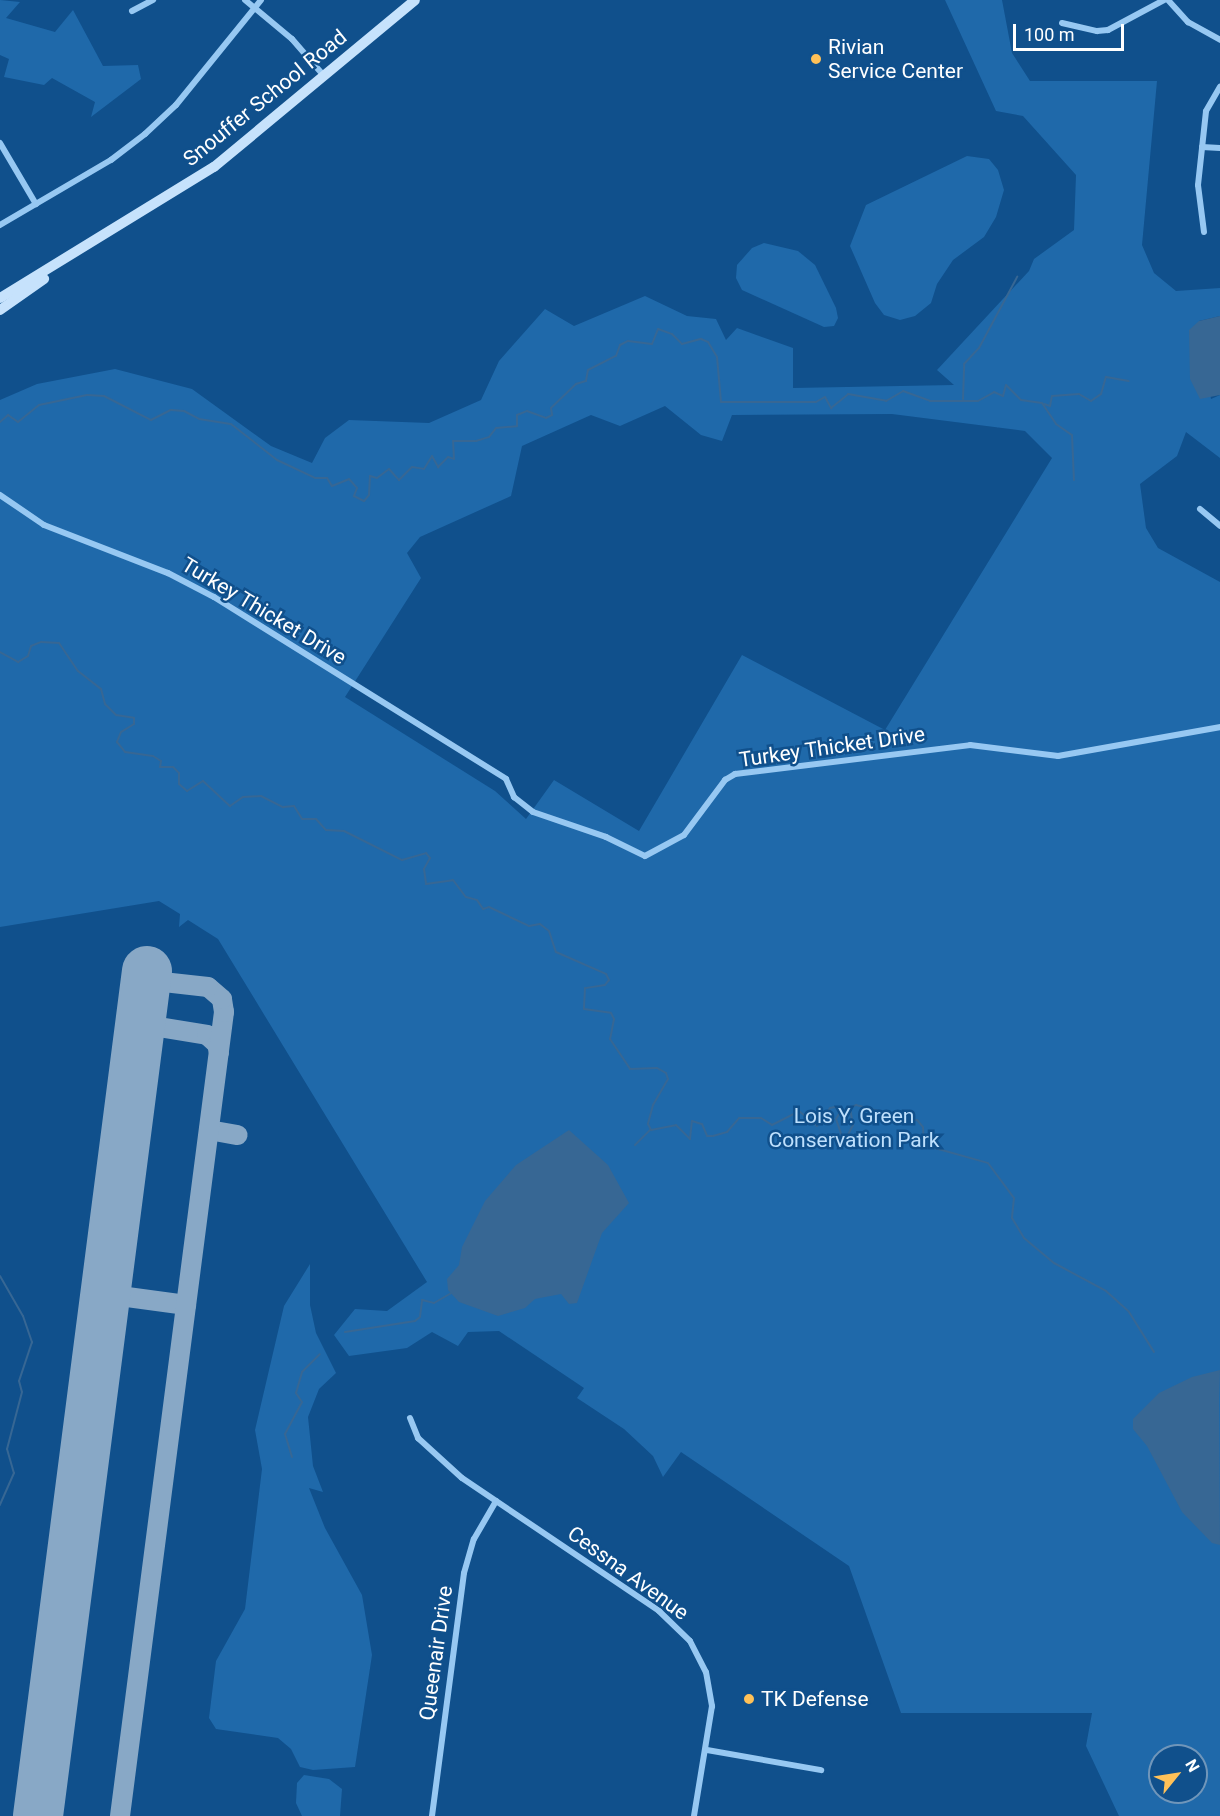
<!DOCTYPE html>
<html>
<head>
<meta charset="utf-8">
<style>
	body { margin:0 }
	#map { position:relative; width:1220px; height:1816px; overflow:hidden; background:#10508c; font-family:Roboto,sans-serif }
	div>[style] { position:absolute }
	.green>* { inset:0; background:#1f69aa }
	.water>* { inset:0; background:#376794 }
	.stream>* { height:2px; margin:-1px; padding:0 1px; transform-origin:1px; border-radius:1px; background:#376794 }
	.taxiway>* { height:20px; margin:-10px; padding:0 10px; transform-origin:10px; border-radius:10px; background:#88a8c6 }
	.runway>* { height:50px; margin:-25px; padding:0 25px; transform-origin:25px; border-radius:25px; background:#88a8c6 }
	.street>* { height:6px; margin:-3px; padding:0 3px; transform-origin:3px; border-radius:3px; background:#97c8f2 }
	.secondary>* { height:10px; margin:-5px; padding:0 5px; transform-origin:5px; border-radius:5px; background:#c6e2fc }
	.dots>* { width:16px; height:16px; translate:-50% -50%; box-sizing:border-box; border:3px solid #10508c; border-radius:50% }
	span { translate:-50% -50%; white-space:nowrap; text-align:center; line-height:1.15; -webkit-text-stroke:5px #10508c; paint-order:stroke }
	.poi-label { font-size:21px; color:#fff }
	.left { translate:0 -50%; text-align:left }
	.street-label { font-size:21px; color:#fff }
	.park-label { font-size:21px; color:#bee0fd }
	.north { position:absolute; left:1148px; top:1744px; width:60px; height:60px; box-sizing:border-box; background:#10508c; border:2px solid #7096ba; border-radius:50%; rotate:60deg; font-size:16px; font-weight:700; line-height:24px; text-align:center; color:#fff }
	.north::after { content:''; display:block; margin:auto; width:21px; height:27px; background:#ffc158; clip-path:polygon(50% 0,100% 100%,50% 72%,0 100%) }
	.scale { position:absolute; left:1013px; top:24px; width:111px; height:27px; box-sizing:border-box; border:3px solid #fff; border-top:0; padding-left:8px; font-size:18px; line-height:21px; white-space:nowrap; color:#fff; -webkit-text-stroke:4px #10508c; paint-order:stroke }
</style>
</head>
<body>
<div id="map">
	<div class="green">
		<div style="clip-path:polygon(0 0,20px 2px,6px 18px,55px 32px,73px 10px,103px 66px,138px 65px,141px 79px,91px 117px,95px 102px,52px 78px,44px 85px,4px 77px,9px 59px,0 55px)"></div>
		<div style="clip-path:polygon(evenodd,945px 0,1002px 0,1012px 53px,1030px 81px,1157px 81px,1142px 245px,1154px 273px,1176px 291px,1220px 288px,1220px 316px,1199px 321px,1211px 399px,1220px 395px,1220px 458px,1186px 432px,1177px 456px,1140px 484px,1146px 528px,1158px 548px,1220px 582px,1220px 1816px,1119px 1816px,1086px 1746px,1092px 1713px,901px 1713px,849px 1566px,681px 1452px,663px 1477px,653px 1456px,624px 1429px,577px 1398px,584px 1388px,499px 1331px,468px 1332px,458px 1346px,432px 1332px,407px 1348px,349px 1356px,334px 1335px,355px 1309px,387px 1311px,427px 1282px,218px 939px,188px 920px,179px 927px,180px 914px,159px 901px,0 927px,0 400px,37px 384px,115px 369px,192px 389px,271px 446px,312px 463px,325px 438px,349px 420px,429px 423px,481px 400px,499px 361px,545px 309px,574px 326px,645px 296px,687px 316px,716px 319px,726px 340px,737px 328px,793px 348px,793px 388px,954px 385px,937px 370px,1029px 271px,1034px 259px,1074px 230px,1076px 175px,1023px 116px,996px 111px,945px 0,665px 406px,701px 435px,722px 441px,732px 415px,892px 414px,1025px 431px,1052px 458px,885px 730px,742px 655px,639px 831px,554px 780px,526px 819px,495px 791px,345px 697px,421px 578px,407px 553px,420px 537px,511px 496px,522px 446px,591px 415px,620px 426px,665px 406px,945px 0,1160px 1756px,1196px 1756px,1196px 1792px,1160px 1792px,1160px 1756px)"></div>
		<div style="clip-path:polygon(967px 156px,989px 159px,998px 170px,1004px 190px,996px 217px,984px 237px,953px 260px,937px 284px,931px 303px,915px 316px,900px 320px,884px 315px,875px 303px,850px 246px,866px 205px)"></div>
		<div style="clip-path:polygon(764px 243px,798px 251px,815px 265px,836px 308px,838px 318px,834px 326px,824px 327px,742px 290px,736px 278px,737px 265px,752px 248px)"></div>
		<div style="clip-path:polygon(310px 1264px,310px 1305px,316px 1333px,336px 1373px,319px 1389px,308px 1417px,313px 1466px,323px 1492px,309px 1488px,325px 1528px,362px 1595px,372px 1655px,355px 1767px,313px 1770px,300px 1767px,291px 1749px,278px 1738px,216px 1729px,209px 1718px,216px 1661px,245px 1609px,262px 1469px,255px 1430px,284px 1306px)"></div>
		<div style="clip-path:polygon(304px 1775px,329px 1779px,342px 1789px,340px 1816px,302px 1816px,296px 1803px,297px 1783px)"></div>
	</div>
	<div class="water">
		<div style="clip-path:polygon(1220px 316px,1220px 395px,1200px 399px,1190px 379px,1189px 330px,1199px 321px)"></div>
		<div style="clip-path:polygon(569px 1130px,608px 1165px,629px 1203px,602px 1233px,577px 1303px,569px 1304px,561px 1294px,535px 1299px,525px 1308px,498px 1316px,459px 1302px,448px 1290px,447px 1279px,459px 1265px,462px 1247px,485px 1201px,516px 1165px)"></div>
		<div style="clip-path:polygon(1220px 1370px,1219px 1399px,1220px 1545px,1212px 1543px,1182px 1512px,1147px 1446px,1133px 1429px,1133px 1419px,1159px 1393px,1192px 1377px)"></div>
	</div>
	<div class="stream">
		<div style="left:963px;top:399px;width:35px;rotate:-88deg"></div>
		<div style="left:964px;top:364px;width:22px;rotate:-47deg"></div>
		<div style="left:979px;top:348px;width:81px;rotate:-61.8deg"></div>
		<div style="left:1044px;top:404px;width:6px;rotate:18deg"></div>
		<div style="left:1050px;top:406px;width:10px;rotate:-79deg"></div>
		<div style="left:1052px;top:396px;width:27px;rotate:-4deg"></div>
		<div style="left:1079px;top:394px;width:14px;rotate:30deg"></div>
		<div style="left:1091px;top:401px;width:12px;rotate:-35deg"></div>
		<div style="left:1101px;top:394px;width:18px;rotate:-74deg"></div>
		<div style="left:1106px;top:377px;width:23px;rotate:10deg"></div>
		<div style="left:0;top:422px;width:11px;rotate:-41deg"></div>
		<div style="left:8px;top:415px;width:12px;rotate:35deg"></div>
		<div style="left:18px;top:422px;width:27px;rotate:-39deg"></div>
		<div style="left:39px;top:405px;width:49px;rotate:-11.8deg"></div>
		<div style="left:87px;top:395px;width:17px;rotate:3deg"></div>
		<div style="left:104px;top:396px;width:53px;rotate:27.1deg"></div>
		<div style="left:151px;top:420px;width:22px;rotate:-27deg"></div>
		<div style="left:171px;top:410px;width:13px;rotate:4deg"></div>
		<div style="left:184px;top:411px;width:17px;rotate:28deg"></div>
		<div style="left:199px;top:419px;width:32px;rotate:9deg"></div>
		<div style="left:231px;top:424px;width:58px;rotate:38deg"></div>
		<div style="left:277px;top:460px;width:42px;rotate:25.3deg"></div>
		<div style="left:315px;top:478px;width:12px"></div>
		<div style="left:327px;top:478px;width:9px;rotate:58deg"></div>
		<div style="left:332px;top:486px;width:18px;rotate:-22deg"></div>
		<div style="left:349px;top:479px;width:12px;rotate:48deg"></div>
		<div style="left:357px;top:488px;width:9px;rotate:111deg"></div>
		<div style="left:354px;top:496px;width:11px;rotate:27deg"></div>
		<div style="left:364px;top:501px;width:8px;rotate:-50deg"></div>
		<div style="left:369px;top:495px;width:19px;rotate:-87deg"></div>
		<div style="left:370px;top:476px;width:7px;rotate:16deg"></div>
		<div style="left:377px;top:478px;width:15px;rotate:-37deg"></div>
		<div style="left:389px;top:469px;width:15px;rotate:48deg"></div>
		<div style="left:399px;top:480px;width:18px;rotate:-45deg"></div>
		<div style="left:412px;top:467px;width:12px;rotate:9deg"></div>
		<div style="left:424px;top:469px;width:15px;rotate:-58deg"></div>
		<div style="left:432px;top:456px;width:13px;rotate:61deg"></div>
		<div style="left:438px;top:467px;width:14px;rotate:-45deg"></div>
		<div style="left:448px;top:457px;width:6px;rotate:18deg"></div>
		<div style="left:454px;top:459px;width:18px;rotate:-93deg"></div>
		<div style="left:453px;top:441px;width:23px"></div>
		<div style="left:476px;top:441px;width:14px;rotate:-17deg"></div>
		<div style="left:489px;top:437px;width:11px;rotate:-52deg"></div>
		<div style="left:496px;top:428px;width:21px;rotate:-5deg"></div>
		<div style="left:517px;top:426px;width:11px;rotate:-90deg"></div>
		<div style="left:517px;top:415px;width:11px;rotate:-22deg"></div>
		<div style="left:527px;top:411px;width:20px;rotate:20deg"></div>
		<div style="left:546px;top:418px;width:7px;rotate:-27deg"></div>
		<div style="left:552px;top:415px;width:7px;rotate:-98deg"></div>
		<div style="left:551px;top:408px;width:35px;rotate:-44deg"></div>
		<div style="left:576px;top:384px;width:10px;rotate:-17deg"></div>
		<div style="left:586px;top:381px;width:11px;rotate:-80deg"></div>
		<div style="left:588px;top:370px;width:31px;rotate:-27deg"></div>
		<div style="left:616px;top:356px;width:12px;rotate:-70deg"></div>
		<div style="left:620px;top:345px;width:9px;rotate:-27deg"></div>
		<div style="left:628px;top:341px;width:24px;rotate:7deg"></div>
		<div style="left:652px;top:344px;width:16px;rotate:-68deg"></div>
		<div style="left:658px;top:329px;width:15px;rotate:20deg"></div>
		<div style="left:672px;top:334px;width:14px;rotate:45deg"></div>
		<div style="left:682px;top:344px;width:20px;rotate:-15deg"></div>
		<div style="left:701px;top:339px;width:8px;rotate:23deg"></div>
		<div style="left:708px;top:342px;width:17px;rotate:59deg"></div>
		<div style="left:717px;top:357px;width:45px;rotate:84.9deg"></div>
		<div style="left:721px;top:402px;width:95px"></div>
		<div style="left:816px;top:402px;width:10px;rotate:-29deg"></div>
		<div style="left:825px;top:397px;width:13px;rotate:61deg"></div>
		<div style="left:831px;top:408px;width:22px;rotate:-39deg"></div>
		<div style="left:848px;top:394px;width:39px;rotate:10deg"></div>
		<div style="left:886px;top:401px;width:20px;rotate:-30deg"></div>
		<div style="left:903px;top:391px;width:29px;rotate:20deg"></div>
		<div style="left:930px;top:401px;width:48px"></div>
		<div style="left:978px;top:401px;width:18px;rotate:-29deg"></div>
		<div style="left:994px;top:392px;width:10px;rotate:24deg"></div>
		<div style="left:1003px;top:396px;width:11px;rotate:-75deg"></div>
		<div style="left:1006px;top:385px;width:21px;rotate:45deg"></div>
		<div style="left:1021px;top:400px;width:21px;rotate:8deg"></div>
		<div style="left:1042px;top:403px;width:25px;rotate:56deg"></div>
		<div style="left:1056px;top:424px;width:19px;rotate:35deg"></div>
		<div style="left:1072px;top:435px;width:45px;rotate:87.5deg"></div>
		<div style="left:0;top:652px;width:21px;rotate:29deg"></div>
		<div style="left:18px;top:662px;width:12px;rotate:-31deg"></div>
		<div style="left:28px;top:656px;width:10px;rotate:-73deg"></div>
		<div style="left:31px;top:646px;width:11px;rotate:-22deg"></div>
		<div style="left:41px;top:642px;width:18px;rotate:3deg"></div>
		<div style="left:59px;top:643px;width:34px;rotate:56deg"></div>
		<div style="left:78px;top:671px;width:29px;rotate:38deg"></div>
		<div style="left:101px;top:689px;width:16px;rotate:75deg"></div>
		<div style="left:105px;top:704px;width:16px;rotate:45deg"></div>
		<div style="left:116px;top:715px;width:18px;rotate:9deg"></div>
		<div style="left:134px;top:718px;width:6px;rotate:90deg"></div>
		<div style="left:134px;top:724px;width:15px;rotate:148deg"></div>
		<div style="left:121px;top:732px;width:11px;rotate:112deg"></div>
		<div style="left:117px;top:742px;width:13px;rotate:51deg"></div>
		<div style="left:125px;top:752px;width:28px;rotate:8deg"></div>
		<div style="left:153px;top:756px;width:9px;rotate:32deg"></div>
		<div style="left:161px;top:761px;width:6px;rotate:99deg"></div>
		<div style="left:160px;top:767px;width:13px"></div>
		<div style="left:173px;top:767px;width:8px;rotate:45deg"></div>
		<div style="left:179px;top:773px;width:11px;rotate:90deg"></div>
		<div style="left:179px;top:784px;width:11px;rotate:41deg"></div>
		<div style="left:187px;top:791px;width:19px;rotate:-32deg"></div>
		<div style="left:203px;top:781px;width:37px;rotate:43deg"></div>
		<div style="left:230px;top:806px;width:16px;rotate:-35deg"></div>
		<div style="left:243px;top:797px;width:18px;rotate:-3deg"></div>
		<div style="left:261px;top:796px;width:25px;rotate:27deg"></div>
		<div style="left:283px;top:807px;width:11px;rotate:-5deg"></div>
		<div style="left:294px;top:806px;width:15px;rotate:58deg"></div>
		<div style="left:302px;top:819px;width:14px"></div>
		<div style="left:316px;top:819px;width:15px;rotate:48deg"></div>
		<div style="left:326px;top:830px;width:18px;rotate:3deg"></div>
		<div style="left:344px;top:831px;width:65px;rotate:26.6deg"></div>
		<div style="left:402px;top:860px;width:25px;rotate:-16deg"></div>
		<div style="left:426px;top:853px;width:6px;rotate:51deg"></div>
		<div style="left:430px;top:858px;width:13px;rotate:119deg"></div>
		<div style="left:424px;top:869px;width:15px;rotate:82deg"></div>
		<div style="left:426px;top:884px;width:27px;rotate:-8deg"></div>
		<div style="left:453px;top:880px;width:21px;rotate:53deg"></div>
		<div style="left:466px;top:897px;width:11px;rotate:15deg"></div>
		<div style="left:477px;top:900px;width:11px;rotate:56deg"></div>
		<div style="left:483px;top:909px;width:6px;rotate:-18deg"></div>
		<div style="left:489px;top:907px;width:44px;rotate:25.4deg"></div>
		<div style="left:529px;top:926px;width:11px;rotate:-10deg"></div>
		<div style="left:540px;top:924px;width:11px;rotate:38deg"></div>
		<div style="left:549px;top:931px;width:22px;rotate:72deg"></div>
		<div style="left:556px;top:952px;width:55px;rotate:23.7deg"></div>
		<div style="left:606px;top:974px;width:7px;rotate:63deg"></div>
		<div style="left:609px;top:980px;width:6px;rotate:129deg"></div>
		<div style="left:605px;top:985px;width:20px;rotate:171deg"></div>
		<div style="left:585px;top:988px;width:21px;rotate:93deg"></div>
		<div style="left:584px;top:1009px;width:27px;rotate:8deg"></div>
		<div style="left:611px;top:1013px;width:7px;rotate:63deg"></div>
		<div style="left:614px;top:1019px;width:20px;rotate:101deg"></div>
		<div style="left:610px;top:1039px;width:36px;rotate:56deg"></div>
		<div style="left:630px;top:1069px;width:27px;rotate:-2deg"></div>
		<div style="left:657px;top:1068px;width:10px;rotate:29deg"></div>
		<div style="left:666px;top:1073px;width:6px;rotate:72deg"></div>
		<div style="left:668px;top:1079px;width:30px;rotate:120deg"></div>
		<div style="left:653px;top:1105px;width:20px;rotate:105deg"></div>
		<div style="left:648px;top:1124px;width:7px;rotate:63deg"></div>
		<div style="left:651px;top:1130px;width:25px;rotate:-11deg"></div>
		<div style="left:676px;top:1125px;width:20px;rotate:45deg"></div>
		<div style="left:690px;top:1139px;width:18px;rotate:-84deg"></div>
		<div style="left:692px;top:1121px;width:10px;rotate:17deg"></div>
		<div style="left:702px;top:1124px;width:13px;rotate:67deg"></div>
		<div style="left:707px;top:1136px;width:6px"></div>
		<div style="left:713px;top:1136px;width:15px;rotate:-16deg"></div>
		<div style="left:727px;top:1132px;width:18px;rotate:-49deg"></div>
		<div style="left:739px;top:1118px;width:22px"></div>
		<div style="left:761px;top:1118px;width:13px;rotate:32deg"></div>
		<div style="left:772px;top:1125px;width:30px;rotate:-27deg"></div>
		<div style="left:799px;top:1111px;width:23px;rotate:40deg"></div>
		<div style="left:817px;top:1126px;width:22px;rotate:-54deg"></div>
		<div style="left:830px;top:1108px;width:5px;rotate:-11deg"></div>
		<div style="left:835px;top:1107px;width:7px;rotate:34deg"></div>
		<div style="left:841px;top:1111px;width:9px;rotate:122deg"></div>
		<div style="left:836px;top:1119px;width:24px;rotate:71deg"></div>
		<div style="left:844px;top:1142px;width:19px;rotate:-62deg"></div>
		<div style="left:853px;top:1125px;width:17px;rotate:-100deg"></div>
		<div style="left:850px;top:1108px;width:7px;rotate:-27deg"></div>
		<div style="left:856px;top:1105px;width:23px;rotate:15deg"></div>
		<div style="left:878px;top:1111px;width:21px;rotate:35deg"></div>
		<div style="left:895px;top:1123px;width:22px;rotate:-8deg"></div>
		<div style="left:917px;top:1120px;width:9px;rotate:49deg"></div>
		<div style="left:923px;top:1127px;width:18px;rotate:87deg"></div>
		<div style="left:924px;top:1145px;width:66px;rotate:15.7deg"></div>
		<div style="left:988px;top:1163px;width:44px;rotate:53.4deg"></div>
		<div style="left:1014px;top:1198px;width:20px;rotate:96deg"></div>
		<div style="left:1012px;top:1218px;width:23px;rotate:59deg"></div>
		<div style="left:1024px;top:1238px;width:39px;rotate:40deg"></div>
		<div style="left:1054px;top:1263px;width:59px;rotate:28.3deg"></div>
		<div style="left:1106px;top:1291px;width:31px;rotate:42deg"></div>
		<div style="left:1129px;top:1312px;width:47px;rotate:58deg"></div>
		<div style="left:635px;top:1145px;width:21px;rotate:-45deg"></div>
		<div style="left:0;top:1276px;width:46px;rotate:60.1deg"></div>
		<div style="left:23px;top:1316px;width:28px;rotate:71deg"></div>
		<div style="left:32px;top:1342px;width:41px;rotate:108.4deg"></div>
		<div style="left:19px;top:1381px;width:11px;rotate:75deg"></div>
		<div style="left:22px;top:1392px;width:59px;rotate:104.7deg"></div>
		<div style="left:7px;top:1449px;width:25px;rotate:74deg"></div>
		<div style="left:14px;top:1473px;width:35px;rotate:114deg"></div>
		<div style="left:345px;top:1332px;width:71px;rotate:-8.9deg"></div>
		<div style="left:415px;top:1321px;width:6px;rotate:-39deg"></div>
		<div style="left:420px;top:1317px;width:17px;rotate:-83deg"></div>
		<div style="left:422px;top:1300px;width:12px;rotate:14deg"></div>
		<div style="left:434px;top:1303px;width:20px;rotate:-30deg"></div>
		<div style="left:292px;top:1457px;width:24px;rotate:-107deg"></div>
		<div style="left:285px;top:1434px;width:36px;rotate:-62deg"></div>
		<div style="left:302px;top:1402px;width:11px;rotate:-124deg"></div>
		<div style="left:296px;top:1393px;width:22px;rotate:-74deg"></div>
		<div style="left:302px;top:1372px;width:25px;rotate:-45deg"></div>
	</div>
	<div class="taxiway">
		<div style="left:140px;top:1024px;width:68px;rotate:9.3deg"></div>
		<div style="left:207px;top:1035px;width:13px;rotate:42deg"></div>
		<div style="left:217px;top:1044px;width:9px;rotate:77deg"></div>
		<div style="left:209px;top:1130px;width:29px;rotate:10deg"></div>
		<div style="left:105px;top:1294px;width:82px;rotate:7.7deg"></div>
		<div style="left:120px;top:1816px;width:811px;rotate:-82.63deg"></div>
		<div style="left:224px;top:1012px;width:13px;rotate:-99deg"></div>
		<div style="left:222px;top:999px;width:18px;rotate:-139deg"></div>
		<div style="left:208px;top:987px;width:62px;rotate:-173.6deg"></div>
	</div>
	<div class="runway">
		<div style="left:38px;top:1816px;width:852px;rotate:-82.65deg"></div>
	</div>
	<div class="street">
		<div style="left:245px;top:0;width:61px;rotate:39.7deg"></div>
		<div style="left:292px;top:39px;width:49px;rotate:49.1deg"></div>
		<div style="left:1168px;top:0;width:30px;rotate:48deg"></div>
		<div style="left:1188px;top:22px;width:37px;rotate:29deg"></div>
		<div style="left:132px;top:11px;width:24px;rotate:-28deg"></div>
		<div style="left:1062px;top:23px;width:36px;rotate:13deg"></div>
		<div style="left:1097px;top:31px;width:11px;rotate:-5deg"></div>
		<div style="left:1108px;top:30px;width:64px;rotate:-28.2deg"></div>
		<div style="left:0;top:143px;width:71px;rotate:59.5deg"></div>
		<div style="left:1202px;top:147px;width:18px;rotate:3deg"></div>
		<div style="left:0;top:225px;width:129px;rotate:-30.4deg"></div>
		<div style="left:111px;top:160px;width:43px;rotate:-37.4deg"></div>
		<div style="left:145px;top:134px;width:42px;rotate:-43.1deg"></div>
		<div style="left:176px;top:105px;width:135px;rotate:-51deg"></div>
		<div style="left:1204px;top:232px;width:47px;rotate:-97.3deg"></div>
		<div style="left:1198px;top:185px;width:74px;rotate:-83.8deg"></div>
		<div style="left:1206px;top:111px;width:28px;rotate:-60deg"></div>
		<div style="left:0;top:495px;width:53px;rotate:34.3deg"></div>
		<div style="left:44px;top:525px;width:133px;rotate:21.2deg"></div>
		<div style="left:168px;top:573px;width:52px;rotate:27.6deg"></div>
		<div style="left:214px;top:597px;width:344px;rotate:31.9deg"></div>
		<div style="left:506px;top:779px;width:20px;rotate:66deg"></div>
		<div style="left:514px;top:797px;width:24px;rotate:38deg"></div>
		<div style="left:533px;top:812px;width:77px;rotate:18.9deg"></div>
		<div style="left:606px;top:837px;width:43px;rotate:26deg"></div>
		<div style="left:645px;top:856px;width:44px;rotate:-28.3deg"></div>
		<div style="left:684px;top:835px;width:69px;rotate:-53.3deg"></div>
		<div style="left:725px;top:780px;width:12px;rotate:-31deg"></div>
		<div style="left:735px;top:774px;width:237px;rotate:-7deg"></div>
		<div style="left:970px;top:745px;width:89px;rotate:7.1deg"></div>
		<div style="left:1058px;top:756px;width:165px;rotate:-10.1deg"></div>
		<div style="left:1200px;top:509px;width:26px;rotate:40deg"></div>
		<div style="left:410px;top:1418px;width:22px;rotate:68deg"></div>
		<div style="left:418px;top:1438px;width:59px;rotate:42.3deg"></div>
		<div style="left:462px;top:1478px;width:238px;rotate:34deg"></div>
		<div style="left:659px;top:1611px;width:43px;rotate:44.1deg"></div>
		<div style="left:690px;top:1641px;width:35px;rotate:63deg"></div>
		<div style="left:706px;top:1672px;width:35px;rotate:80deg"></div>
		<div style="left:712px;top:1706px;width:111px;rotate:99.3deg"></div>
		<div style="left:707px;top:1750px;width:116px;rotate:10deg"></div>
		<div style="left:432px;top:1816px;width:245px;rotate:-82.5deg"></div>
		<div style="left:464px;top:1573px;width:35px;rotate:-74deg"></div>
		<div style="left:474px;top:1539px;width:44px;rotate:-59.9deg"></div>
	</div>
	<div class="secondary">
		<div style="left:0;top:298px;width:251px;rotate:-31.5deg"></div>
		<div style="left:214px;top:167px;width:261px;rotate:-39.7deg"></div>
		<div style="left:0;top:310px;width:54px;rotate:-35.2deg"></div>
	</div>
	<div class="dots">
		<div style="left:816px;top:59px;background:#ffc158"></div>
		<div style="left:749px;top:1699px;background:#ffc158"></div>
	</div>
	<div class="poi-label">
		<span class="left" style="left:828px;top:59px">Rivian<br>Service Center</span>
		<span class="left" style="left:761px;top:1699px">TK Defense</span>
	</div>
	<div class="street-label">
		<span style="left:265px;top:98px;rotate:-39deg">Snouffer School Road</span>
		<span style="left:264px;top:611px;rotate:31deg">Turkey Thicket Drive</span>
		<span style="left:832px;top:747px;rotate:-8deg">Turkey Thicket Drive</span>
		<span style="left:628px;top:1573px;rotate:36deg">Cessna Avenue</span>
		<span style="left:436px;top:1653px;rotate:-82deg">Queenair Drive</span>
	</div>
	<div class="park-label">
		<span style="left:854px;top:1128px">Lois Y. Green<br>Conservation Park</span>
	</div>
	<div class="north">N</div>
	<div class="scale">100 m</div>
</div>
</body>
</html>
